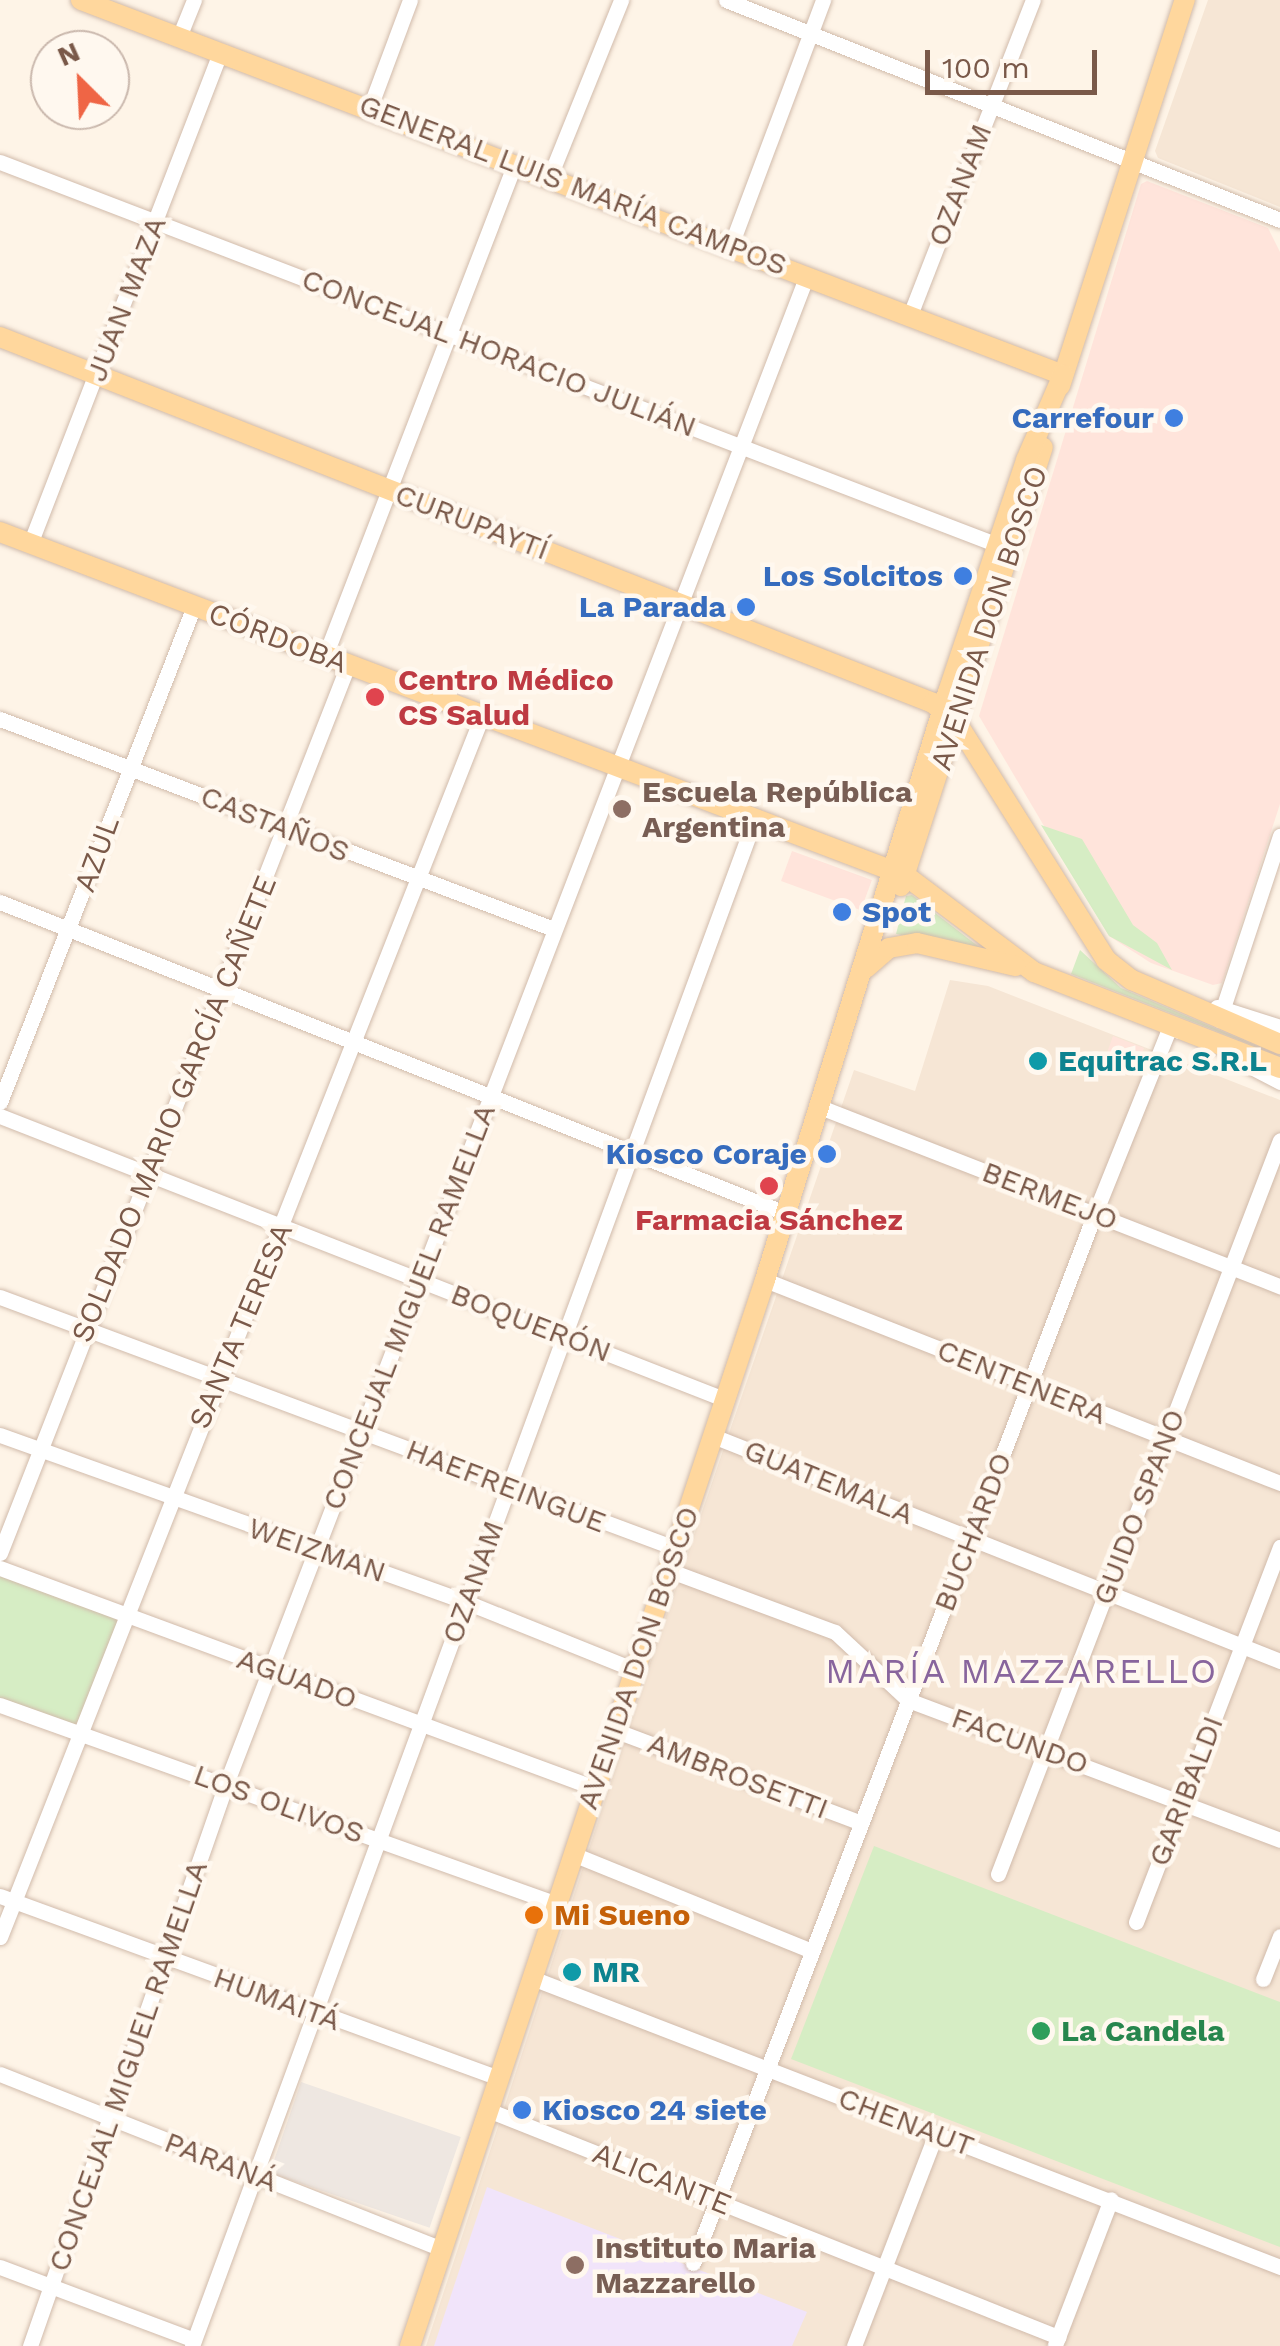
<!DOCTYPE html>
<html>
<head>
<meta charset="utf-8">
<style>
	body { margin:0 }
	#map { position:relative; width:1280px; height:2346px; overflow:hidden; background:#fef4e7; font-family:"Work Sans",sans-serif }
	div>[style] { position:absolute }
	.residential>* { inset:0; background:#f6e6d5 }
	.commercial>* { inset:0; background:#ffe4db; transform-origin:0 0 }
	.industrial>* { inset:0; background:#eee7e1; transform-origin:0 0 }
	.education>* { inset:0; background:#f1e4fa }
	.green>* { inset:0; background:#d6edc4 }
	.roads { filter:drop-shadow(0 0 2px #d1bbab) drop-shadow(0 0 2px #d1bbab) }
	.minor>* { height:15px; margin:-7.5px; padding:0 7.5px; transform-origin:7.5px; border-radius:7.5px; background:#fff }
	.major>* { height:20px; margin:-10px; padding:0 10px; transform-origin:10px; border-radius:10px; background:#ffd79d }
	.dots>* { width:28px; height:28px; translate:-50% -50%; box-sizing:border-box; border:5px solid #fff8ef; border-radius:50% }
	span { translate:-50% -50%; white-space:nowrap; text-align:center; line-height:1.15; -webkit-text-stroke:9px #fff8ef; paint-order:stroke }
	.street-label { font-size:30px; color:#7a5949 }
	.shop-label { font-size:30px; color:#366cbe; font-weight:700 }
	.right { translate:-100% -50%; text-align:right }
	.left { translate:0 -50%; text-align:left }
	.health-label { font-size:30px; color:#be3a42; font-weight:700 }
	.education-label { font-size:30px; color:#785e54; font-weight:700 }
	.culture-label { font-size:30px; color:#0d838f; font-weight:700 }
	.food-label { font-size:30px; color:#c56008; font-weight:700 }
	.leisure-label { font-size:30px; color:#27864d; font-weight:700 }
	.quarter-label { font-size:35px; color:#88659d; letter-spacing:2.5px }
	.north { position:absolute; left:30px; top:30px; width:100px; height:100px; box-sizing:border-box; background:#fff8ef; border:2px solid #cab8ad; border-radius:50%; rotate:336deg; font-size:28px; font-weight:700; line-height:40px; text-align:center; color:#7a5949 }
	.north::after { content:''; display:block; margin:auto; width:35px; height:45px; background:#ef6545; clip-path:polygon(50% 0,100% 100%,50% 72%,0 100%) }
	.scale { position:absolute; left:925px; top:50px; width:172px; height:45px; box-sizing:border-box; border:5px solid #7a5949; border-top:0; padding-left:12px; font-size:30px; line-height:35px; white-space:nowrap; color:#7a5949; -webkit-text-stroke:8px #fff8ef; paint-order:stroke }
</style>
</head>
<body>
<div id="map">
	<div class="residential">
		<div style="clip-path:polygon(1208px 0,1280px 0,1280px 207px,1158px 158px,1155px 151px)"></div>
		<div style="clip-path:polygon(950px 980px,988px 986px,1280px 1100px,1280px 2346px,426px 2346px,653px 1654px,854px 1070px,915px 1091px)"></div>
	</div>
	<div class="commercial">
		<div style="clip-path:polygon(1147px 181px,1268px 228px,1280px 252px,1280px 804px,1222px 983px,1213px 985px,1151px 963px,1109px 936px,979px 716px,1141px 184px)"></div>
		<div style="left:792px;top:851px;width:85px;height:32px;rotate:20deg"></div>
		<div style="clip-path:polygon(1113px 1036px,1144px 1048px,1138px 1064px,1104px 1061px)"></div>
	</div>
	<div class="industrial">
		<div style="left:301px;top:2082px;width:169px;height:96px;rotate:19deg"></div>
	</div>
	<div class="education">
		<div style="clip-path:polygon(487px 2187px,807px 2312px,792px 2346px,434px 2346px)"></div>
	</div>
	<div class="green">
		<div style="clip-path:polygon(1041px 825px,1082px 839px,1133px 925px,1157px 943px,1172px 970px,1109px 936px)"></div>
		<div style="clip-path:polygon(912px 895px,983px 950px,896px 934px,906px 896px)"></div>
		<div style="clip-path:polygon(1080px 950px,1121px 988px,1280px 1056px,1071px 974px)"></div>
		<div style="clip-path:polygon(0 1568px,122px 1615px,79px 1731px,0 1705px)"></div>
		<div style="clip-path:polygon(874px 1846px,1280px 2002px,1280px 2247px,791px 2059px)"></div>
	</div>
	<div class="roads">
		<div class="minor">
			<div style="left:726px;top:0;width:596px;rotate:21.66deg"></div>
			<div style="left:179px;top:37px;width:40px;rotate:-68deg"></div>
			<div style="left:370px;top:107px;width:114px;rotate:-69.5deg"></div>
			<div style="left:0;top:162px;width:1069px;rotate:21deg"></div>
			<div style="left:550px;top:176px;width:190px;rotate:-68deg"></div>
			<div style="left:731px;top:245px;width:262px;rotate:-69.4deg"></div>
			<div style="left:910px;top:315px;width:338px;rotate:-68.7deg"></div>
			<div style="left:30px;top:544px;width:526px;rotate:-68.85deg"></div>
			<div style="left:325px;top:656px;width:528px;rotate:-68.92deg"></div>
			<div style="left:0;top:719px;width:589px;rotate:20.77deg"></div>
			<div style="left:0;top:902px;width:844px;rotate:21.61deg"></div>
			<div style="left:1217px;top:1007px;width:66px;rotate:17.6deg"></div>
			<div style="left:1219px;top:1020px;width:194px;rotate:-71.7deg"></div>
			<div style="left:1240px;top:1061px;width:45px;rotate:27.7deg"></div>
			<div style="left:0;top:1102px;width:533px;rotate:-68.64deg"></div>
			<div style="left:820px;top:1107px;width:494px;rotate:21.3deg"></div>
			<div style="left:0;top:1116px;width:780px;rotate:21.36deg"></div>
			<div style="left:765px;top:1280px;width:554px;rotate:21.51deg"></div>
			<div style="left:0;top:1297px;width:720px;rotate:20.4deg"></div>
			<div style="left:0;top:1435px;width:495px;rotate:19.7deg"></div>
			<div style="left:466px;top:1602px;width:180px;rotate:21.9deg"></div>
			<div style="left:713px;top:1436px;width:610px;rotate:21.64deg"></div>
			<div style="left:0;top:1553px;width:954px;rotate:-68.6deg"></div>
			<div style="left:0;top:1568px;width:634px;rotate:20.29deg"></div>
			<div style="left:668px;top:1570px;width:178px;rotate:20.4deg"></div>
			<div style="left:835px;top:1632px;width:100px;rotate:43deg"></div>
			<div style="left:908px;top:1700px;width:397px;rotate:20.6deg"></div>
			<div style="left:0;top:1705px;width:591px;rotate:19.66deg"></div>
			<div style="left:614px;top:1730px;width:264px;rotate:20.6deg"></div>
			<div style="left:573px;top:1854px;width:258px;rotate:22.1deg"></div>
			<div style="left:998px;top:1874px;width:786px;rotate:-68.98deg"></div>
			<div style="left:0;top:1896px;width:531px;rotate:20.04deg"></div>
			<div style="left:1136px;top:1922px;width:402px;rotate:-69deg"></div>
			<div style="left:0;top:1937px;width:1313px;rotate:-68.46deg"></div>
			<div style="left:532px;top:1978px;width:802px;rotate:21.12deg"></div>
			<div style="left:1263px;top:1979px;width:46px;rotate:-68.4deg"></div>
			<div style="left:0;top:2074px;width:476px;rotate:21.6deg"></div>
			<div style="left:488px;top:2110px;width:614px;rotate:21.71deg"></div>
			<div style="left:693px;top:2263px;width:1124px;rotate:-69.05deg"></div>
			<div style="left:1095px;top:1213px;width:201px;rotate:-68.1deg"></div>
			<div style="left:1170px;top:1026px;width:10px;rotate:29deg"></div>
			<div style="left:0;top:2267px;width:207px;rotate:20.6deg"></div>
			<div style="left:1055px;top:2345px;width:156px;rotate:-69deg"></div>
			<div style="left:30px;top:2346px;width:595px;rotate:-70.77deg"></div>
			<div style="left:226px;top:1784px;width:1617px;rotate:-68.94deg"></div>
			<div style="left:192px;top:2346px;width:1628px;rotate:-69.77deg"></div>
			<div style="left:854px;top:2346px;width:228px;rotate:-68.9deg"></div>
		</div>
		<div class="major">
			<div style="left:81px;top:0;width:1051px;rotate:20.9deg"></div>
			<div style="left:0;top:337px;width:1002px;rotate:21.42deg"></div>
			<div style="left:933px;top:703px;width:31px;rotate:40deg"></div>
			<div style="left:957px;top:723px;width:280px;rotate:57.8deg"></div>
			<div style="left:1106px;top:960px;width:33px;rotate:38deg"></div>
			<div style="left:1132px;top:980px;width:161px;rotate:23.4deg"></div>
			<div style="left:1060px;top:386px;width:406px;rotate:-72.1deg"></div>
			<div style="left:0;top:532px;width:969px;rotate:20.79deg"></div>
			<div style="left:906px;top:876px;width:160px;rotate:36.9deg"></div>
			<div style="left:1034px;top:972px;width:264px;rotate:21.3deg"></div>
			<div style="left:901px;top:886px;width:461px;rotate:-72.1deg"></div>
			<div style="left:866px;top:968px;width:30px;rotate:-41deg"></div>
			<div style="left:889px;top:948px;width:28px;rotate:-10deg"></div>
			<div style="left:917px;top:943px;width:101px;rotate:13.2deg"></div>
			<div style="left:410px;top:2346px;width:1124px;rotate:-71.58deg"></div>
			<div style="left:765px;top:1280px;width:616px;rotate:-72.71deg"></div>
			<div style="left:948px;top:692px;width:245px;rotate:-71.4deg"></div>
			<div style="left:1026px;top:460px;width:93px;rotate:-66.5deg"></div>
		</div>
	</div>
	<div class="dots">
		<div style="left:1174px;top:418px;background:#3f7fe0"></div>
		<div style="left:963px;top:576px;background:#3f7fe0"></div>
		<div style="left:746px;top:607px;background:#3f7fe0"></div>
		<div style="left:375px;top:697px;background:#e0444e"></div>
		<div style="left:622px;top:809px;background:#8d6e63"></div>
		<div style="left:842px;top:912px;background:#3f7fe0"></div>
		<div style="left:1038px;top:1061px;background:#0f9aa8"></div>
		<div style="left:827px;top:1154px;background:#3f7fe0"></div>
		<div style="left:769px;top:1186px;background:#e0444e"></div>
		<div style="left:534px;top:1915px;background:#e8710a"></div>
		<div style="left:572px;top:1972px;background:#0f9aa8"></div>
		<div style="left:1041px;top:2031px;background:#2e9e5b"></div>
		<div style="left:522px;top:2110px;background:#3f7fe0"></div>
		<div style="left:575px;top:2265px;background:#8d6e63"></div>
	</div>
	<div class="street-label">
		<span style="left:573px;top:185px;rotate:21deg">GENERAL LUIS MARÍA CAMPOS</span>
		<span style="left:960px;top:185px;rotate:-69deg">OZANAM</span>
		<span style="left:126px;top:299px;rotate:-69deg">JUAN MAZA</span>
		<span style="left:499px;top:353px;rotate:21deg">CONCEJAL HORACIO JULIÁN</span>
		<span style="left:472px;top:522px;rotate:21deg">CURUPAYTÍ</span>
		<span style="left:989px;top:618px;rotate:-72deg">AVENIDA DON BOSCO</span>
		<span style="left:278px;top:638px;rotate:21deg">CÓRDOBA</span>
		<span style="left:275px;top:824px;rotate:22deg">CASTAÑOS</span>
		<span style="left:97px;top:854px;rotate:-70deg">AZUL</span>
		<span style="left:174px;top:1109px;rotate:-68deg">SOLDADO MARIO GARCÍA CAÑETE</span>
		<span style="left:1050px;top:1196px;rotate:21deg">BERMEJO</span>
		<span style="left:409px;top:1307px;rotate:-69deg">CONCEJAL MIGUEL RAMELLA</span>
		<span style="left:531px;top:1323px;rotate:21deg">BOQUERÓN</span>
		<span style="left:241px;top:1326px;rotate:-67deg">SANTA TERESA</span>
		<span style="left:1022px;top:1382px;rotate:22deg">CENTENERA</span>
		<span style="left:829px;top:1482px;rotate:22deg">GUATEMALA</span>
		<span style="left:506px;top:1486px;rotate:21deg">HAEFREINGUE</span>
		<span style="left:1139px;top:1507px;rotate:-69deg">GUIDO SPANO</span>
		<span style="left:973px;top:1532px;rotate:-69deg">BUCHARDO</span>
		<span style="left:317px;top:1550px;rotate:19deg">WEIZMAN</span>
		<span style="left:473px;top:1582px;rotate:-70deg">OZANAM</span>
		<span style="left:638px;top:1658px;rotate:-71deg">AVENIDA DON BOSCO</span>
		<span style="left:297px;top:1679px;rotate:20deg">AGUADO</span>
		<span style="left:1020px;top:1741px;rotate:20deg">FACUNDO</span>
		<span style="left:738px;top:1776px;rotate:21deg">AMBROSETTI</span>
		<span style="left:1186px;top:1791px;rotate:-69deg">GARIBALDI</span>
		<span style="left:279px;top:1804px;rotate:20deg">LOS OLIVOS</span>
		<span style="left:277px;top:1999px;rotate:20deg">HUMAITÁ</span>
		<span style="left:128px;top:2066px;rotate:-71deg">CONCEJAL MIGUEL RAMELLA</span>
		<span style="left:906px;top:2122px;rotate:21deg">CHENAUT</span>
		<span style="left:221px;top:2162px;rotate:21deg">PARANÁ</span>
		<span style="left:662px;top:2179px;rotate:22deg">ALICANTE</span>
	</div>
	<div class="shop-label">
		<span class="right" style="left:1154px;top:418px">Carrefour</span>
		<span class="right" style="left:943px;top:576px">Los Solcitos</span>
		<span class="right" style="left:726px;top:607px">La Parada</span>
		<span class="left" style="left:862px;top:912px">Spot</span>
		<span class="right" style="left:807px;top:1154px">Kiosco Coraje</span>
		<span class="left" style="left:542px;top:2110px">Kiosco 24 siete</span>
	</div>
	<div class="health-label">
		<span class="left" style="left:398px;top:697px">Centro Médico<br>CS Salud</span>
		<span style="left:769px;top:1220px">Farmacia Sánchez</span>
	</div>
	<div class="education-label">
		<span class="left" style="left:642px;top:809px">Escuela República<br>Argentina</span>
		<span class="left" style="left:595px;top:2265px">Instituto Maria<br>Mazzarello</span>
	</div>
	<div class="culture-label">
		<span class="left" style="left:1058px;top:1061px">Equitrac S.R.L</span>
		<span class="left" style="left:592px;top:1972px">MR</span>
	</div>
	<div class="food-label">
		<span class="left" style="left:554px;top:1915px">Mi Sueno</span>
	</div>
	<div class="leisure-label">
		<span class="left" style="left:1061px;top:2031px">La Candela</span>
	</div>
	<div class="quarter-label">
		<span style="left:1022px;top:1671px">MARÍA MAZZARELLO</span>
	</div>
	<div class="north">N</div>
	<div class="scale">100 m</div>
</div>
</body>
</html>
